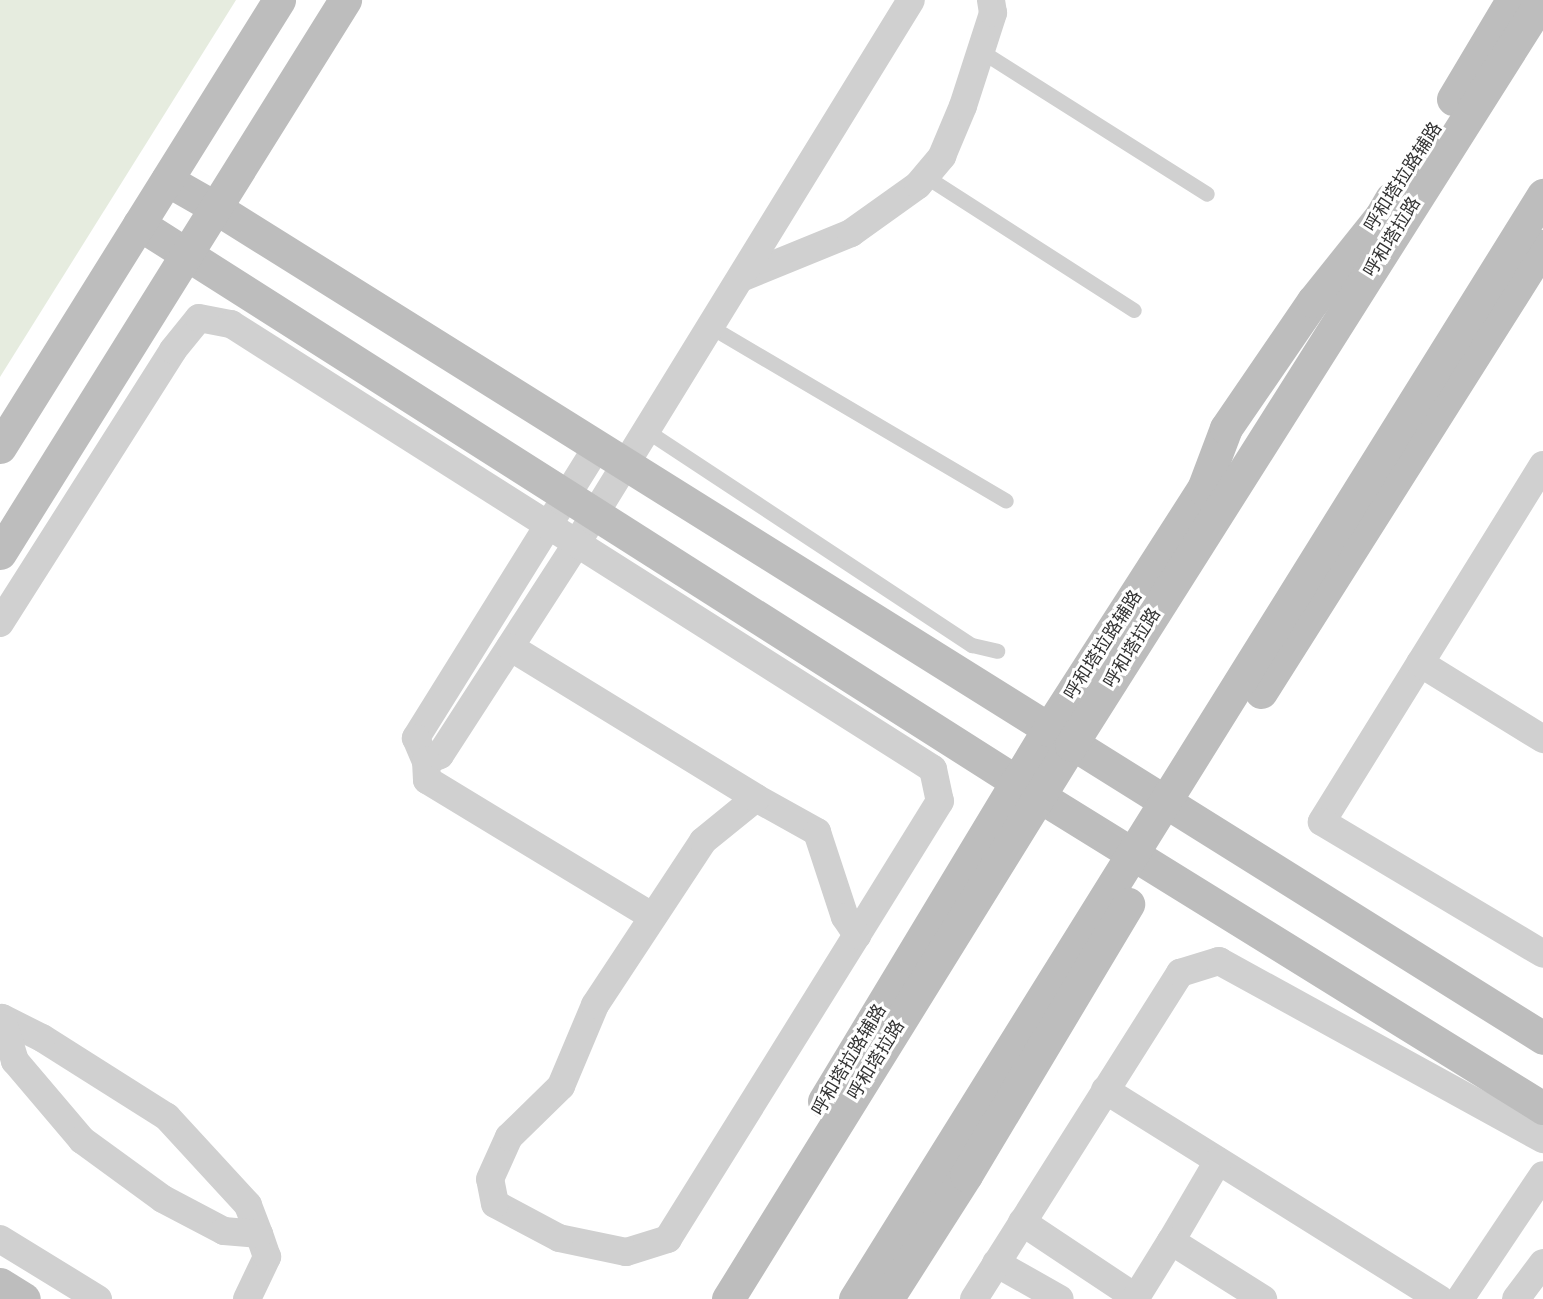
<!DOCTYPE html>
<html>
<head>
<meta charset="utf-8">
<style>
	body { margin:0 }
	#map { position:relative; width:1543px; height:1299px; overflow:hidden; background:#fff; font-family:"PT Sans","Noto Sans SC",sans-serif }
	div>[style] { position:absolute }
	.green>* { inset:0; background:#e6ecdf }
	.lane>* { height:15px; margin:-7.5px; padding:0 7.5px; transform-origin:7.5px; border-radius:7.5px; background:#d0d0d0 }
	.street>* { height:28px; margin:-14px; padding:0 14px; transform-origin:14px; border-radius:14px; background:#d0d0d0 }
	.secondary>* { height:33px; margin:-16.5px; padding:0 16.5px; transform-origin:16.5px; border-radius:16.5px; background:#bdbdbd }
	span { translate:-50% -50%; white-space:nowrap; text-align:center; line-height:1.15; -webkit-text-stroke:6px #fff; paint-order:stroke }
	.street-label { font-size:18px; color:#333 }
</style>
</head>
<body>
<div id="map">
	<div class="green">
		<div style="clip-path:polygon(0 0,236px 0,0 377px)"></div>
	</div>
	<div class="lane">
		<div style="left:981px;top:51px;width:267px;rotate:32.3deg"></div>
		<div style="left:925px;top:176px;width:248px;rotate:32.7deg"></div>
		<div style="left:711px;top:327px;width:342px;rotate:30.5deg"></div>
		<div style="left:647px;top:431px;width:389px;rotate:33.4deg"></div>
		<div style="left:972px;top:645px;width:26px;rotate:13deg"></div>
	</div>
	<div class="street">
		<div style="left:741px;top:278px;width:119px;rotate:-22.2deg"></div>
		<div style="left:851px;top:233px;width:82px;rotate:-35.6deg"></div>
		<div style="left:918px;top:185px;width:38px;rotate:-50deg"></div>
		<div style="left:942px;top:156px;width:54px;rotate:-67.2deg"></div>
		<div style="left:963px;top:106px;width:98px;rotate:-72.1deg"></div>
		<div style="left:993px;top:13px;width:13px;rotate:-99deg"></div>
		<div style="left:597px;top:447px;width:343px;rotate:121.9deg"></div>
		<div style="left:416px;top:738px;width:25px;rotate:67deg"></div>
		<div style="left:426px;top:761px;width:15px;rotate:-23deg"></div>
		<div style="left:440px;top:755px;width:252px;rotate:-57.1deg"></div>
		<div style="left:577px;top:543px;width:637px;rotate:-58.4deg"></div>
		<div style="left:1543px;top:465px;width:420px;rotate:121.8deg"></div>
		<div style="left:1322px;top:822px;width:257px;rotate:30.8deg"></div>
		<div style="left:0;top:623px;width:323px;rotate:-57.6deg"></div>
		<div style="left:173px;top:350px;width:41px;rotate:-50.9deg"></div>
		<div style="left:199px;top:318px;width:33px;rotate:11deg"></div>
		<div style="left:231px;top:324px;width:831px;rotate:32.37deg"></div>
		<div style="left:933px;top:769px;width:33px;rotate:78deg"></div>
		<div style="left:940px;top:801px;width:158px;rotate:121.8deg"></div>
		<div style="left:857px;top:935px;width:358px;rotate:121.9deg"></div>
		<div style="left:668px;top:1239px;width:44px;rotate:162.8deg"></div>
		<div style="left:626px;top:1252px;width:68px;rotate:-168.2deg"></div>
		<div style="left:559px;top:1238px;width:72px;rotate:-152deg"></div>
		<div style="left:495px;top:1204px;width:25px;rotate:-101deg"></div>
		<div style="left:490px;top:1179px;width:46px;rotate:-65.7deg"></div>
		<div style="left:509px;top:1137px;width:73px;rotate:-44.4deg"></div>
		<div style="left:561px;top:1086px;width:88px;rotate:-67.2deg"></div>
		<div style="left:595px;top:1005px;width:196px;rotate:-56.6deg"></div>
		<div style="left:703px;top:841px;width:68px;rotate:-39.1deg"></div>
		<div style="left:756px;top:798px;width:70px;rotate:29.1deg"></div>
		<div style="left:817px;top:832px;width:89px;rotate:71.8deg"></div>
		<div style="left:845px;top:917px;width:22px;rotate:56deg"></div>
		<div style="left:510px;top:647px;width:289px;rotate:31.5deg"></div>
		<div style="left:1420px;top:663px;width:145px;rotate:31.7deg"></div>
		<div style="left:426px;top:761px;width:19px;rotate:87deg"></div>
		<div style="left:427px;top:780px;width:263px;rotate:31.2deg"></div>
		<div style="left:1105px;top:1090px;width:395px;rotate:32deg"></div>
		<div style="left:1218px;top:1161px;width:93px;rotate:120.4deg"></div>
		<div style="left:1171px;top:1241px;width:109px;rotate:32.2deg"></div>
		<div style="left:1022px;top:1222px;width:136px;rotate:33.6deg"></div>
		<div style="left:0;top:1239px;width:115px;rotate:31.5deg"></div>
		<div style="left:996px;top:1263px;width:73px;rotate:29.4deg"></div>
		<div style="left:247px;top:1299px;width:47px;rotate:-64.5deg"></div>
		<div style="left:267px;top:1257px;width:24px;rotate:-109deg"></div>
		<div style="left:259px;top:1234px;width:31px;rotate:-111deg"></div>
		<div style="left:248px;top:1205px;width:120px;rotate:-132.6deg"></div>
		<div style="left:167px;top:1117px;width:148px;rotate:-147.7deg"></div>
		<div style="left:42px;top:1038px;width:45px;rotate:-153.4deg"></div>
		<div style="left:2px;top:1018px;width:45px;rotate:73.2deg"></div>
		<div style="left:15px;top:1061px;width:104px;rotate:49.7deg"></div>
		<div style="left:82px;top:1140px;width:100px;rotate:36.1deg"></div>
		<div style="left:163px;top:1199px;width:69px;rotate:27.7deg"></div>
		<div style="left:224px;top:1231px;width:35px;rotate:5deg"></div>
		<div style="left:974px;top:1299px;width:386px;rotate:-57.7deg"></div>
		<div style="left:1180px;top:973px;width:41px;rotate:-17.1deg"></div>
		<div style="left:1219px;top:961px;width:370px;rotate:28.8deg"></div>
		<div style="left:1135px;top:1299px;width:68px;rotate:-58.2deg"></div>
		<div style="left:1460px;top:1299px;width:149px;rotate:-56.2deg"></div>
		<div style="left:1516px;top:1299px;width:45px;rotate:-53.1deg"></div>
	</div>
	<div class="secondary">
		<div style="left:1453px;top:99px;width:115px;rotate:-59.2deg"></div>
		<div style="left:167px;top:180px;width:56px;rotate:29.7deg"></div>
		<div style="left:216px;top:208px;width:1565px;rotate:32.02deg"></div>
		<div style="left:139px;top:224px;width:1066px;rotate:32.44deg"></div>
		<div style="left:1039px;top:796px;width:593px;rotate:31.76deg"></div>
		<div style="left:0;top:447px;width:527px;rotate:-58.03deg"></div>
		<div style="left:0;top:553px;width:652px;rotate:-58.04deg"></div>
		<div style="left:1261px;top:692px;width:528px;rotate:-57.7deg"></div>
		<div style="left:824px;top:1101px;width:433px;rotate:-58.9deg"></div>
		<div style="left:1048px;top:730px;width:287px;rotate:-57.3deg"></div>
		<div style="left:1203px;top:489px;width:65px;rotate:-69.3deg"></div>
		<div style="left:1226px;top:428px;width:154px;rotate:-55.6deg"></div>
		<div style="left:1313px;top:301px;width:109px;rotate:-51.3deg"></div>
		<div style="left:1381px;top:216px;width:20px;rotate:-60deg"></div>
		<div style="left:0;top:1284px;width:28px;rotate:32deg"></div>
		<div style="left:728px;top:1299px;width:652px;rotate:-58.24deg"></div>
		<div style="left:1071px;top:745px;width:881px;rotate:-57.7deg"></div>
		<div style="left:855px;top:1299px;width:1301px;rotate:-58.07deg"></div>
		<div style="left:887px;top:1299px;width:147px;rotate:-57.5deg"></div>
		<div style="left:966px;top:1175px;width:316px;rotate:-59.1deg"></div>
	</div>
	<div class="street-label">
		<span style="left:1403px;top:177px;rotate:-57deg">呼和塔拉路辅路</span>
		<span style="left:1392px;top:237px;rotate:-58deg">呼和塔拉路</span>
		<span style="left:1103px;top:645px;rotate:-57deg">呼和塔拉路辅路</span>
		<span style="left:1132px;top:648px;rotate:-58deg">呼和塔拉路</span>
		<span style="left:849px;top:1060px;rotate:-59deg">呼和塔拉路辅路</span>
		<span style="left:876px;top:1060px;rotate:-58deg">呼和塔拉路</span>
	</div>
</div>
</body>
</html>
